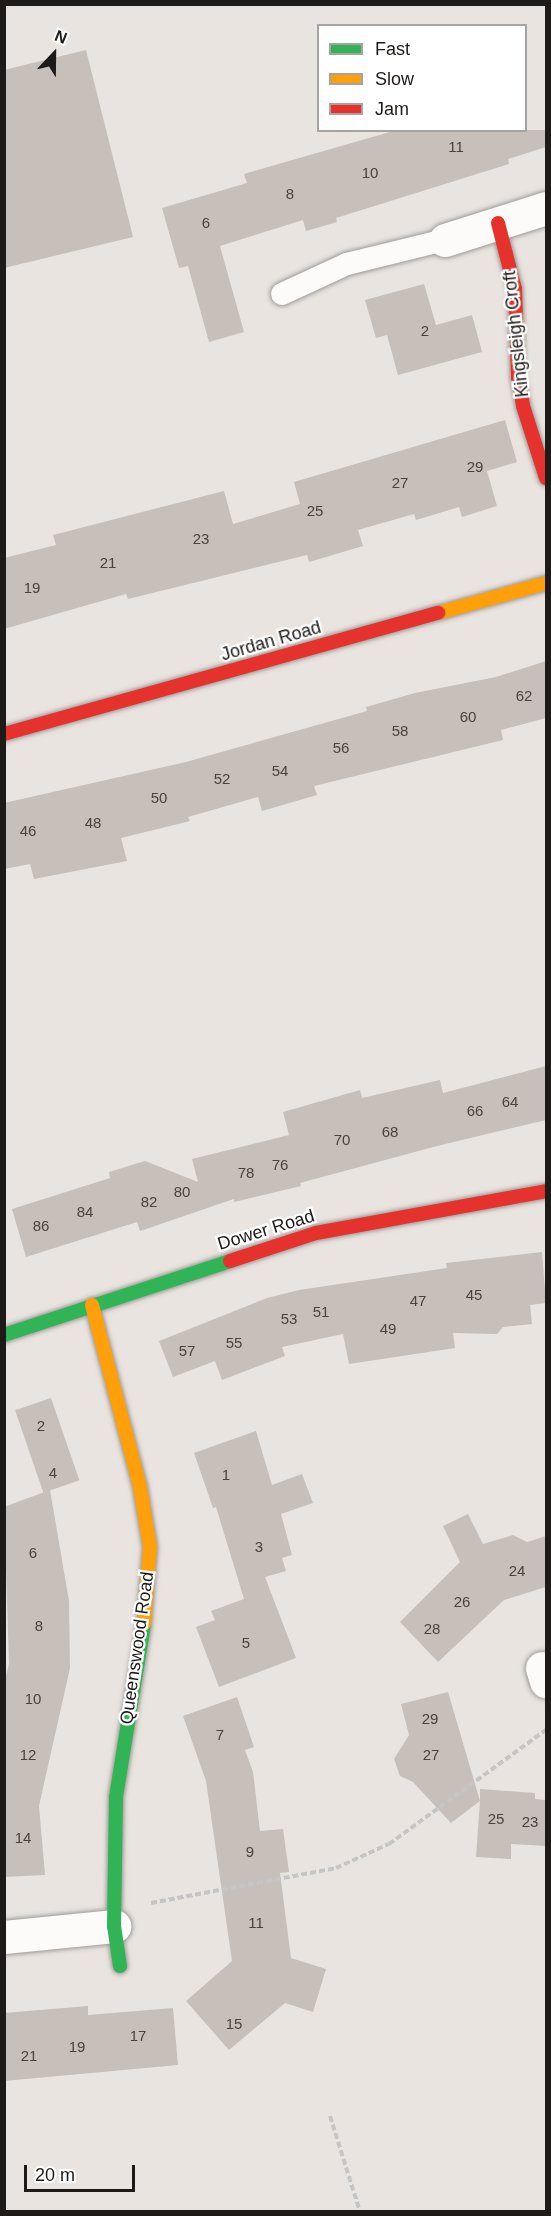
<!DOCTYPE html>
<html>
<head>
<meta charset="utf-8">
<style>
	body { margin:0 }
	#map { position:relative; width:551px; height:2216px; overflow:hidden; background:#e9e4df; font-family:Arial,sans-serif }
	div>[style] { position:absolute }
	.building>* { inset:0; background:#c7bfb9; transform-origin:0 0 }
	.path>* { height:4px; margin-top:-2px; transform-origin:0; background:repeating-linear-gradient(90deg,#c6c5c4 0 6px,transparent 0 9px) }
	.roads { filter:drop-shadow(0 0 2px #9f9b98) drop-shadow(0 0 2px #9f9b98) }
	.lane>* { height:22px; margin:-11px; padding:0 11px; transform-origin:11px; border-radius:11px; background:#fcfbfa }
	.street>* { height:33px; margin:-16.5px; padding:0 16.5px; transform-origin:16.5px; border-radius:16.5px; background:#fcfbfa }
	.fast>* { height:14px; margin:-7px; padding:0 7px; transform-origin:7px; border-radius:7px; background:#30b455 }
	.slow>* { height:14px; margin:-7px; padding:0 7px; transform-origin:7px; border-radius:7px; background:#ff9f0a }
	.jam>* { height:14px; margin:-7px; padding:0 7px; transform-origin:7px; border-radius:7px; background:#e5322d }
	span { translate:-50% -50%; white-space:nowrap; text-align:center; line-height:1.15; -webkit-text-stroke:4.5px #fff; paint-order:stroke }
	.number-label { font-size:15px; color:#484340 }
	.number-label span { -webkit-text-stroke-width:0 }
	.street-label { font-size:18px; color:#1e1a18 }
	.frame { position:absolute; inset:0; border:6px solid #1e1a18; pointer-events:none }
	.legend { position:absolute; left:317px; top:24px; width:210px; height:108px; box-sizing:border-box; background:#fff; border:2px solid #a5a3a3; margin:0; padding:8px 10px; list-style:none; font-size:18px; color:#1e1a18 }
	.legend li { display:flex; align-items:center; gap:12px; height:30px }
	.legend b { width:30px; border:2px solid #a5a3a3 }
	.north { position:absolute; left:24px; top:24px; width:60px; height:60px; -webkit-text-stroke:4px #fff; paint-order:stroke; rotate:22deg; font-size:16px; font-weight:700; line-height:24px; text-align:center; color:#1e1a18 }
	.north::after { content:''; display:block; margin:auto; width:21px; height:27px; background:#1e1a18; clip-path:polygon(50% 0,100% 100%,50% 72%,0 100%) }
	.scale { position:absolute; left:24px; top:2165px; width:111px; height:27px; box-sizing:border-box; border:3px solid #1e1a18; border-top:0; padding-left:8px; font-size:18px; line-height:21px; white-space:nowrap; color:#1e1a18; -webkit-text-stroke:4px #fff; paint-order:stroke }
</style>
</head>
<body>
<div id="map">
	<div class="building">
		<div style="clip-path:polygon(86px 50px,133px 237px,4px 268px,4px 70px)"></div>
		<div style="clip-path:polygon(397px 130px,546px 130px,546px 147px,508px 159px,509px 164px,336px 218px,337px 222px,306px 231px,303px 220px,220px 246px,244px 332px,209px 342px,188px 266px,179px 268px,162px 208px,247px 183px,244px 174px)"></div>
		<div style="clip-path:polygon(424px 284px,436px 325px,472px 315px,482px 352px,398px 375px,387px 335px,376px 338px,365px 300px)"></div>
		<div style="clip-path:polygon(505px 420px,517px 462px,487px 471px,497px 506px,462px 517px,459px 507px,416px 520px,414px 514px,358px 530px,363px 546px,309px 562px,307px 555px,128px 599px,126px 594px,4px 629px,4px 558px,56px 545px,53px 535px,224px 491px,233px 524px,300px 504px,294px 482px)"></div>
		<div style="clip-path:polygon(546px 661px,546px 718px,501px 730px,503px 740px,314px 786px,317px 795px,262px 811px,258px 797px,188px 817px,190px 821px,121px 838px,127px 861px,34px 879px,30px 864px,4px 869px,4px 803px,186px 762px,367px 711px,366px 707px,415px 693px,496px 677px)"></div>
		<div style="clip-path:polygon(546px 1066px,546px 1120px,437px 1146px,300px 1183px,301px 1186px,234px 1202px,234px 1199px,140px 1231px,137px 1222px,26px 1257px,12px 1209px,110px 1178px,109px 1172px,145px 1161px,198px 1182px,192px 1159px,289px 1135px,283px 1112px,360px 1090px,362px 1098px,440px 1080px,443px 1093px)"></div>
		<div style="clip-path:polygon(542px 1252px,546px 1303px,530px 1305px,532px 1324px,503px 1327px,497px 1334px,453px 1333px,455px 1348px,349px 1364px,343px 1334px,282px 1347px,285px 1356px,222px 1380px,215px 1361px,173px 1377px,159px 1341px,267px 1298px,299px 1290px,447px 1268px,446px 1263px)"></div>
		<div style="left:51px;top:1398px;width:87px;height:38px;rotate:71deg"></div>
		<div style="clip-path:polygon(256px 1431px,272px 1485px,302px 1474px,313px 1503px,281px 1514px,292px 1555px,282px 1558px,286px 1571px,265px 1577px,296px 1658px,219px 1687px,196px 1627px,215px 1620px,211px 1611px,244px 1599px,216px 1507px,213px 1508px,194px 1453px)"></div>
		<div style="clip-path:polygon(50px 1490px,69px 1601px,70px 1668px,39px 1806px,45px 1875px,4px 1877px,4px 1683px,9px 1664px,4px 1507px)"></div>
		<div style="clip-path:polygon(468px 1514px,483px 1544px,513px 1535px,527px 1542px,546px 1536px,546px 1587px,504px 1600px,438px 1662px,400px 1622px,460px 1562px,443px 1526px)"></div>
		<div style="clip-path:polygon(448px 1692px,480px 1801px,480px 1789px,535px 1793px,535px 1799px,546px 1800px,546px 1846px,511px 1844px,511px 1859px,476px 1857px,480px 1801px,451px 1823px,413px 1782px,400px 1776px,394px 1759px,409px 1735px,401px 1704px)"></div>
		<div style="clip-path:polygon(237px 1697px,254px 1747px,245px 1750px,253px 1772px,260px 1831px,283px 1829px,289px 1872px,280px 1873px,291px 1958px,326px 1969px,313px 2012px,285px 2003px,229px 2050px,186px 2001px,232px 1961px,206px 1781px,183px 1716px)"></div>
		<div style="clip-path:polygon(88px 2006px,88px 2015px,173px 2008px,178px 2065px,4px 2081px,4px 2013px)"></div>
	</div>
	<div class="path">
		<div style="left:151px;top:1903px;width:188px;rotate:-10.7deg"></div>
		<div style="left:336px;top:1868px;width:58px;rotate:-24.4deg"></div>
		<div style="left:389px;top:1844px;width:194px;rotate:-36deg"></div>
		<div style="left:330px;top:2116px;width:101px;rotate:72.6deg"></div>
	</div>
	<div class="roads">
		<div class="lane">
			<div style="left:282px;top:294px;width:72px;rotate:-24.8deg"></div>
			<div style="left:347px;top:264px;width:101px;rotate:-13.8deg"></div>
		</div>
		<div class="street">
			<div style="left:445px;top:240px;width:106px;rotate:-17.6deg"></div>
			<div style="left:542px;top:1668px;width:14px;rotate:73deg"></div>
			<div style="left:4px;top:1937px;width:111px;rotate:-5.7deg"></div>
		</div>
		<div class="fast">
			<div style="left:4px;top:1335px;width:238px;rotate:-18.1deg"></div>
			<div style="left:120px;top:1966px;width:40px;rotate:-98.5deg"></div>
			<div style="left:114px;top:1926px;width:129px;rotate:-89.1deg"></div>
			<div style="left:116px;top:1797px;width:175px;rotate:-80.8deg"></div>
		</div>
		<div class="slow">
			<div style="left:438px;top:613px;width:112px;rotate:-15.5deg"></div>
			<div style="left:92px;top:1305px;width:188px;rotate:75.2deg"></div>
			<div style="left:140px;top:1487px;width:61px;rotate:80.5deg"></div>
			<div style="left:150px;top:1547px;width:77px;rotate:94.5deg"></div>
		</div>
		<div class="jam">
			<div style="left:498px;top:223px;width:68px;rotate:75.6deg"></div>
			<div style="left:515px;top:289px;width:88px;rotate:88deg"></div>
			<div style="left:518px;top:377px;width:29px;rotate:80deg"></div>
			<div style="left:523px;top:406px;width:76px;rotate:72.3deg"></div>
			<div style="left:4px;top:734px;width:451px;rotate:-15.6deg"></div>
			<div style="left:230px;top:1261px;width:90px;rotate:-18deg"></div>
			<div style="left:316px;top:1233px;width:234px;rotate:-10.3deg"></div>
		</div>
	</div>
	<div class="number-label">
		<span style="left:456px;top:147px">11</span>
		<span style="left:370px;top:173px">10</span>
		<span style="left:290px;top:194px">8</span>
		<span style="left:206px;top:223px">6</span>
		<span style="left:425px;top:331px">2</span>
		<span style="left:475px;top:467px">29</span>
		<span style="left:400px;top:483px">27</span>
		<span style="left:315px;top:511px">25</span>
		<span style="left:201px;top:539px">23</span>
		<span style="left:108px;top:563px">21</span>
		<span style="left:32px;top:588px">19</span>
		<span style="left:524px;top:696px">62</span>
		<span style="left:468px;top:717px">60</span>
		<span style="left:400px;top:731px">58</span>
		<span style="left:341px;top:748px">56</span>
		<span style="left:280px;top:771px">54</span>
		<span style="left:222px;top:779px">52</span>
		<span style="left:159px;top:798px">50</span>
		<span style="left:93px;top:823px">48</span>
		<span style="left:28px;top:831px">46</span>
		<span style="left:510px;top:1102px">64</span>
		<span style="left:475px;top:1111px">66</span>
		<span style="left:390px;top:1132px">68</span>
		<span style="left:342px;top:1140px">70</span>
		<span style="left:280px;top:1165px">76</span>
		<span style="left:246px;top:1173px">78</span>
		<span style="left:182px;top:1192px">80</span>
		<span style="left:149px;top:1202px">82</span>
		<span style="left:85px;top:1212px">84</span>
		<span style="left:41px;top:1226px">86</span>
		<span style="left:474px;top:1295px">45</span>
		<span style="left:418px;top:1301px">47</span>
		<span style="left:321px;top:1312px">51</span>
		<span style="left:289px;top:1319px">53</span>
		<span style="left:388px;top:1329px">49</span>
		<span style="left:234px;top:1343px">55</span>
		<span style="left:187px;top:1351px">57</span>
		<span style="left:41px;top:1426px">2</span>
		<span style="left:53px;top:1473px">4</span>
		<span style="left:226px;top:1475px">1</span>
		<span style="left:259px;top:1547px">3</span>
		<span style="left:33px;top:1553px">6</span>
		<span style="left:517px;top:1571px">24</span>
		<span style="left:462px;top:1602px">26</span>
		<span style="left:39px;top:1626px">8</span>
		<span style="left:432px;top:1629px">28</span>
		<span style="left:246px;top:1643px">5</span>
		<span style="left:33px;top:1699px">10</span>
		<span style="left:430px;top:1719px">29</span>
		<span style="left:220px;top:1735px">7</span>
		<span style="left:28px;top:1755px">12</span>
		<span style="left:431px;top:1755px">27</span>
		<span style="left:496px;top:1819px">25</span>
		<span style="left:530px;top:1822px">23</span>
		<span style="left:23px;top:1838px">14</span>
		<span style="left:250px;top:1852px">9</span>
		<span style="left:256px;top:1923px">11</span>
		<span style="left:234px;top:2024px">15</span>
		<span style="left:138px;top:2036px">17</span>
		<span style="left:77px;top:2047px">19</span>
		<span style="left:29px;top:2056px">21</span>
	</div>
	<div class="street-label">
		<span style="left:516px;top:334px;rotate:-96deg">Kingsleigh Croft</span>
		<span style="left:271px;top:641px;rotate:-16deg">Jordan Road</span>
		<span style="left:266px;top:1230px;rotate:-17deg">Dower Road</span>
		<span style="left:137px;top:1648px;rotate:-82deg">Queenswood Road</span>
	</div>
	<div class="frame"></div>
	<ul class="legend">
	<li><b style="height:8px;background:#30b455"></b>Fast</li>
	<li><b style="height:8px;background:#ff9f0a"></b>Slow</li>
	<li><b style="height:8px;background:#e5322d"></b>Jam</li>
	</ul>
	<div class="north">N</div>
	<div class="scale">20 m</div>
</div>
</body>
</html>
